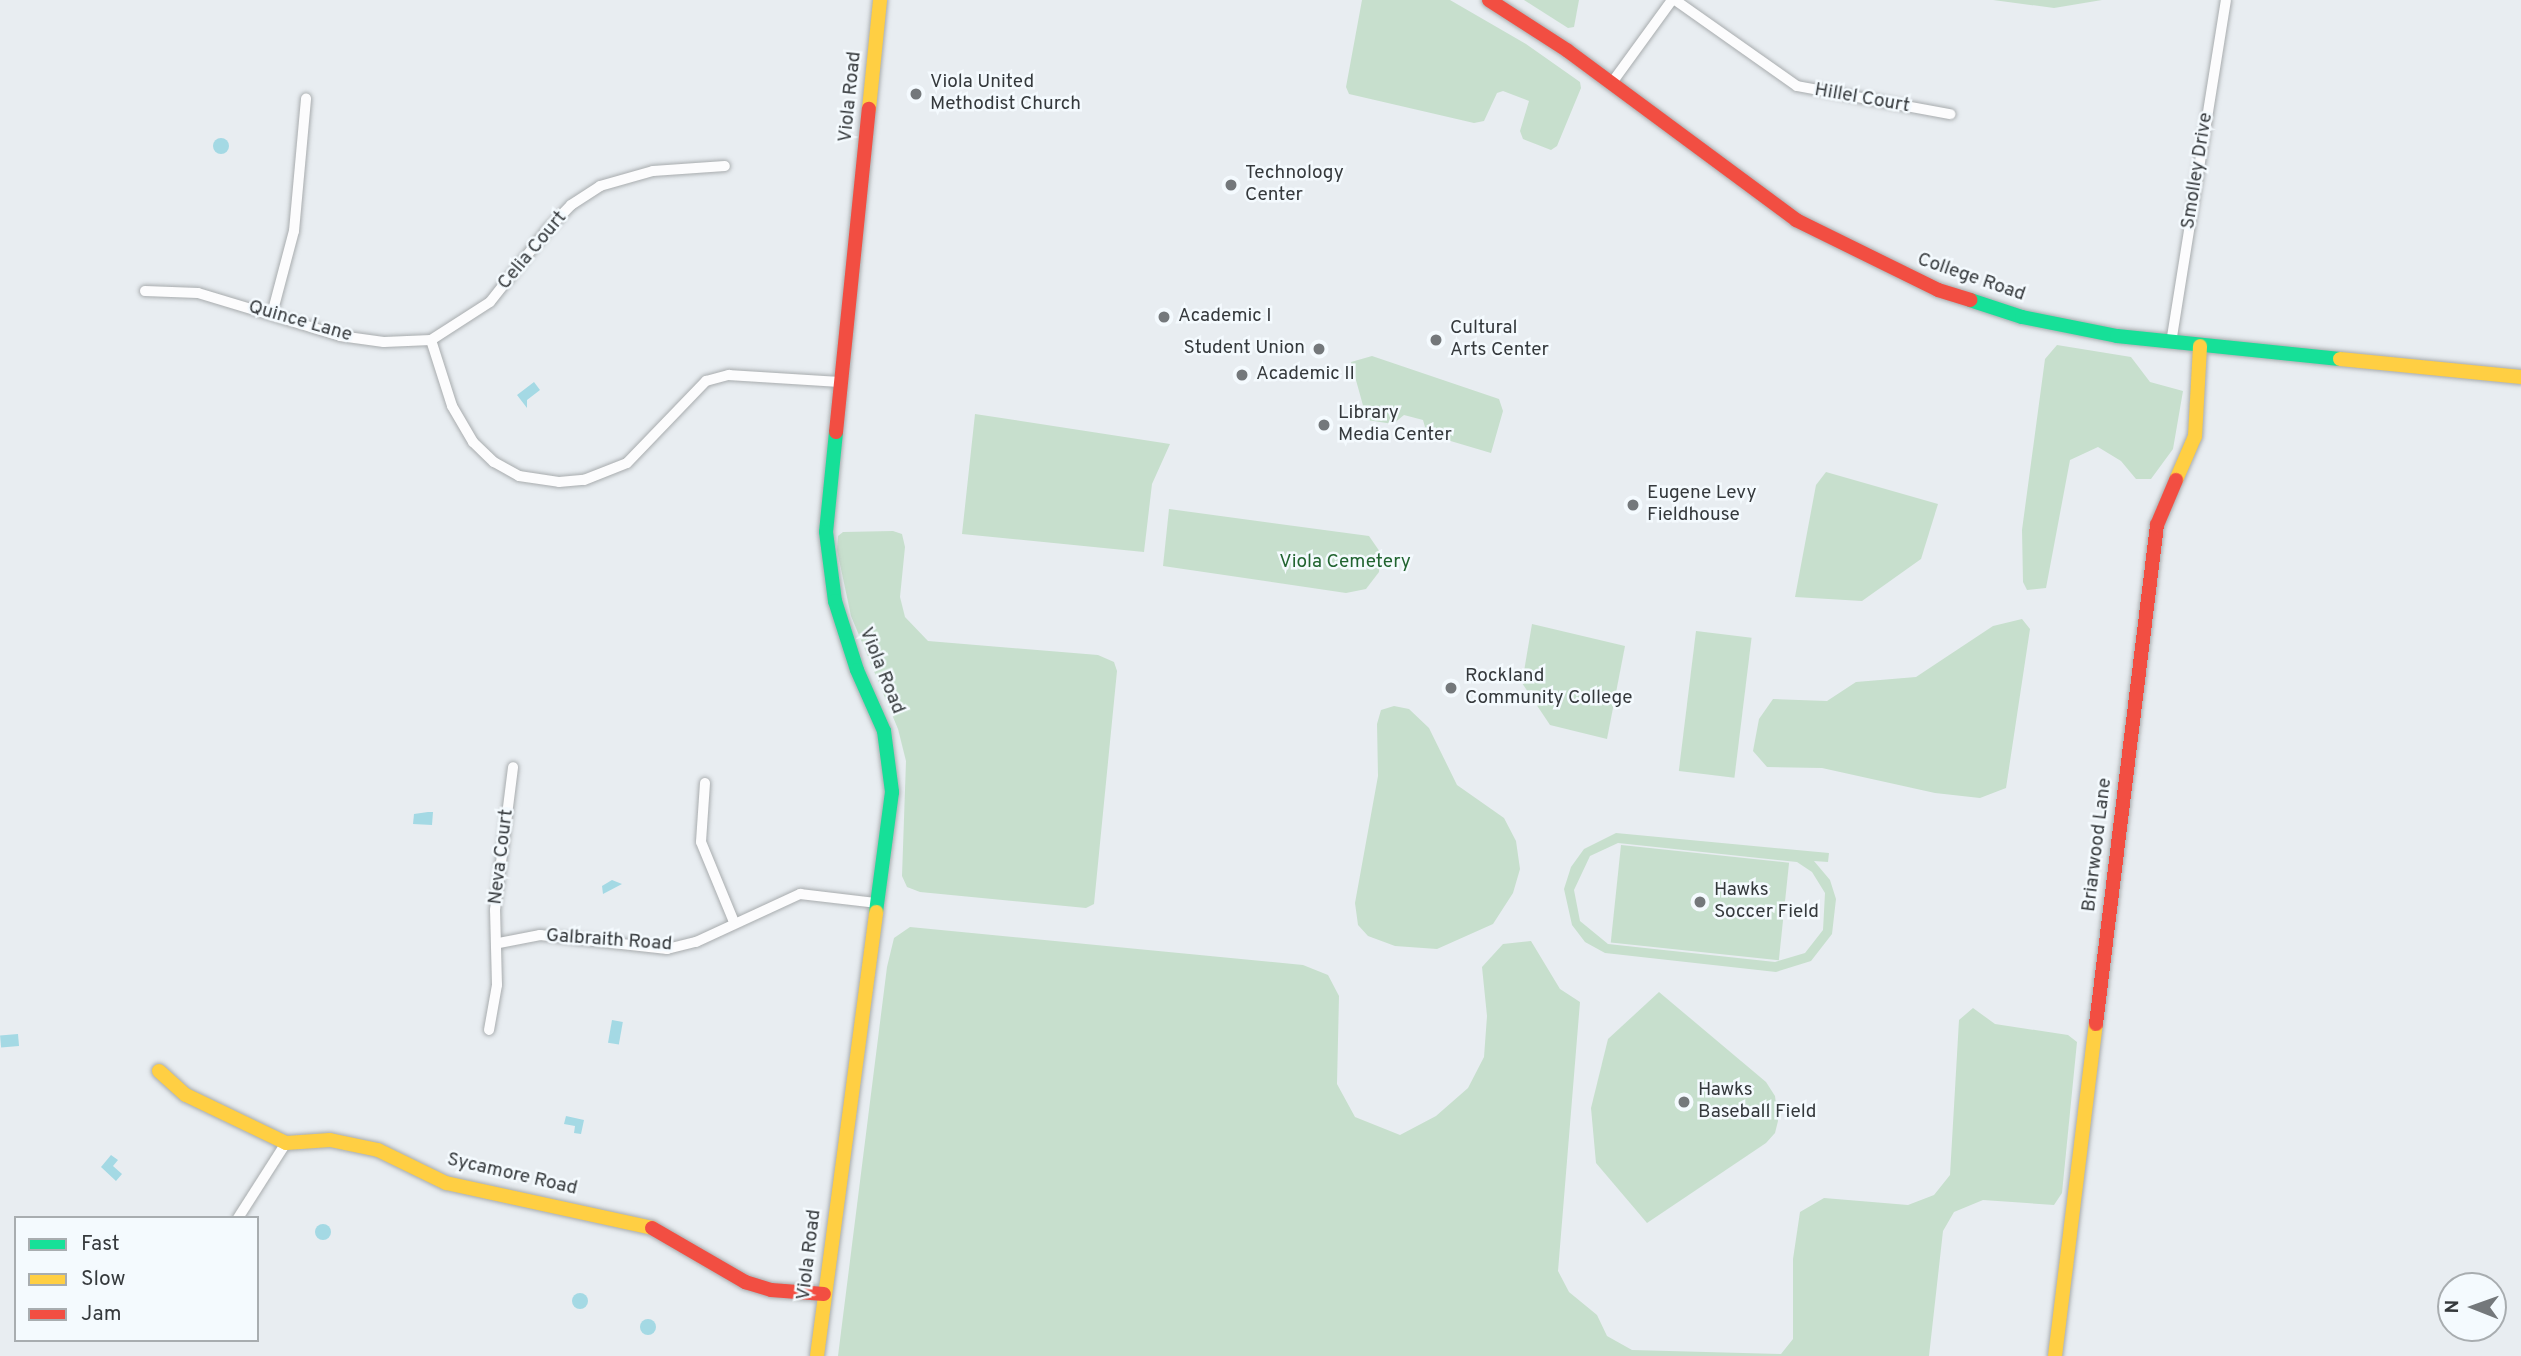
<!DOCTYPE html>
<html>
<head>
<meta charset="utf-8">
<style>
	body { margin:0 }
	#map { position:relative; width:2521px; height:1356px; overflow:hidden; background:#e8edf1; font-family:Overpass,sans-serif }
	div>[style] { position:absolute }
	.green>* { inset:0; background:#c7dfcd; transform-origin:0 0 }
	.water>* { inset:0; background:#a4d9e4; transform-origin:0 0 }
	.round { border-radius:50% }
	.roads { filter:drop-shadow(0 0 2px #a8acae) drop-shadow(0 0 2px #a8acae) }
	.street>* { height:10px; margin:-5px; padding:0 5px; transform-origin:5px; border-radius:5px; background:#fcfcfd }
	.fast>* { height:14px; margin:-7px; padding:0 7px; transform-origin:7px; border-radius:7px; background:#16e098 }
	.slow>* { height:14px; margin:-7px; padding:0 7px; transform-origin:7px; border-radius:7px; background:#ffcf43 }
	.jam>* { height:14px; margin:-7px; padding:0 7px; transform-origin:7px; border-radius:7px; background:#f24e42 }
	.dots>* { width:19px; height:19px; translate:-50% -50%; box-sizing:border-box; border:4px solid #f4fafe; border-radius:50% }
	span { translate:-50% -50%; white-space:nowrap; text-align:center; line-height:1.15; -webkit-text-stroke:5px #f4fafe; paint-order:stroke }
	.poi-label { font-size:19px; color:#35393c }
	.left { translate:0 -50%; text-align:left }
	.right { translate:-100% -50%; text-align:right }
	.street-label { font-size:19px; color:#35393c }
	.park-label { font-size:19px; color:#216430 }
	.legend { position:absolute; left:14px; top:1216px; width:245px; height:126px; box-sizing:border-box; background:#f4fafe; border:2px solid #a8adb0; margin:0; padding:9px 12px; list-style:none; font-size:21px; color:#35393c }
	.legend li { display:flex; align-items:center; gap:14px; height:35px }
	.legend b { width:35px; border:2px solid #a8adb0 }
	.north { position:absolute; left:2437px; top:1272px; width:70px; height:70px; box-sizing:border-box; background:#f4fafe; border:2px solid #a8adb0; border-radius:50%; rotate:271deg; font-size:19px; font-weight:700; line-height:28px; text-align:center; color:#35393c }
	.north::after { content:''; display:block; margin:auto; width:24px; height:32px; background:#74787b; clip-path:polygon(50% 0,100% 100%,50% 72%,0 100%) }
</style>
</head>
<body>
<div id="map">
	<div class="green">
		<div style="clip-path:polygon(1362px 0,1450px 0,1526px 44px,1580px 82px,1581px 88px,1557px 146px,1551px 150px,1523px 139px,1520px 131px,1529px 101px,1503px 91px,1497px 93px,1484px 121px,1474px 123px,1349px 94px,1346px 87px)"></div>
		<div style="clip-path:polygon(1524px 0,1579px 0,1574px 27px,1568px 28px)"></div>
		<div style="clip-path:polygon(1993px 0,2102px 0,2054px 8px)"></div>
		<div style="clip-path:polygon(2057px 345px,2131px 357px,2150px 382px,2183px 391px,2173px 449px,2151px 479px,2136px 479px,2121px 461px,2098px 447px,2070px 460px,2046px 588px,2027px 590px,2023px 582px,2022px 530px,2045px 359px)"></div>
		<div style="clip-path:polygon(1372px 356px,1499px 399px,1503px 411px,1491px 453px,1427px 434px,1423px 420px,1404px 415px,1393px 424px,1367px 420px,1351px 362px)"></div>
		<div style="clip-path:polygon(975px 414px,1170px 444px,1152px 484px,1144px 552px,962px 534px)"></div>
		<div style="clip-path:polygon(1826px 472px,1938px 504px,1921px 559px,1862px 601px,1795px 597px,1816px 485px)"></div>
		<div style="clip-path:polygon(1169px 509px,1369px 536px,1380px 552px,1379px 572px,1366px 589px,1346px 593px,1163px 566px)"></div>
		<div style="clip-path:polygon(893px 531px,902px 534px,905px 547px,900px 597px,905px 617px,928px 641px,1098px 655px,1114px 662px,1117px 671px,1094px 904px,1086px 908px,920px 892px,907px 887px,902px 876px,906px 761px,898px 729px,851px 616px,837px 550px,838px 536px,843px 532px)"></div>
		<div style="clip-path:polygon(2022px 619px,2030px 629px,2006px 788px,1980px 798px,1935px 793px,1822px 768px,1767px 767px,1753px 751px,1759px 719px,1773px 699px,1827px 701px,1856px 682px,1916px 677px,1993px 626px)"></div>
		<div style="clip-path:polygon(1532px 624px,1625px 646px,1607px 739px,1550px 725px,1522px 683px)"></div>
		<div style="left:1696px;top:631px;width:56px;height:141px;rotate:7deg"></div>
		<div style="clip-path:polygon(1394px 706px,1409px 709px,1429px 728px,1457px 785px,1504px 818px,1516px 841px,1520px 869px,1513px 893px,1493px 924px,1437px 949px,1395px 946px,1368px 936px,1358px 925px,1355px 903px,1378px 776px,1377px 724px,1381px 710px)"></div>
		<div style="clip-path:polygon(evenodd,1616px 833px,1829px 853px,1828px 862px,1814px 861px,1830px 880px,1836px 899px,1832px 934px,1811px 961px,1776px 972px,1605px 953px,1585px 942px,1572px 925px,1564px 889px,1571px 867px,1584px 849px,1616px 833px,1618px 843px,1797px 862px,1812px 872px,1825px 893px,1823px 930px,1805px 953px,1775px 962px,1608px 944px,1580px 921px,1574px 890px,1590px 856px,1618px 843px)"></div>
		<div style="left:1621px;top:845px;width:169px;height:98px;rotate:6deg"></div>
		<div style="clip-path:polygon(910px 927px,1303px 965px,1328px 975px,1339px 996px,1337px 1084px,1355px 1117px,1400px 1135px,1436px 1116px,1468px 1088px,1484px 1057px,1487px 1016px,1482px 967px,1503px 944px,1531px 941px,1560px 989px,1580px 1002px,1558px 1271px,1569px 1292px,1597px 1315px,1607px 1336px,1632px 1350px,1781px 1354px,1793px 1339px,1793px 1259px,1800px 1212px,1824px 1198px,1908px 1205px,1934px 1195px,1950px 1175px,1959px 1020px,1973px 1008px,1995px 1024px,2068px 1035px,2077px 1042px,2062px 1193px,2054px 1205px,1983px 1200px,1954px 1212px,1943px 1231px,1929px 1356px,838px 1356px,887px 967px,894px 938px)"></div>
		<div style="clip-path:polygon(1659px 992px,1766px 1082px,1775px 1096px,1778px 1121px,1775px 1133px,1766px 1143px,1647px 1223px,1596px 1163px,1591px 1108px,1608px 1039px)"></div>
	</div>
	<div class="water">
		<div class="round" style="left:213px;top:138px;width:16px;height:16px"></div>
		<div style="clip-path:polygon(534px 382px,540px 390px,527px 400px,527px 408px,517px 395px)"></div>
		<div style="clip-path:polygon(428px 812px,433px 812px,432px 825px,413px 824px,414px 814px)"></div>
		<div style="clip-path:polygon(612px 880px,622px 884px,603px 894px,602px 886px)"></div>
		<div style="left:612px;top:1020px;width:11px;height:23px;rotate:10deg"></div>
		<div style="left:18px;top:1034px;width:12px;height:18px;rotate:85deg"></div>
		<div style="clip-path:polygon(566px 1116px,584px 1120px,581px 1134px,574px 1133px,575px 1126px,564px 1124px)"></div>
		<div style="clip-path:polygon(111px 1155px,118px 1160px,113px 1166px,122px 1174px,116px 1181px,101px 1167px)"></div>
		<div class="round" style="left:315px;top:1224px;width:16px;height:16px"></div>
		<div class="round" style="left:572px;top:1293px;width:16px;height:16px"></div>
		<div class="round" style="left:640px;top:1319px;width:16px;height:16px"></div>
	</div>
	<div class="roads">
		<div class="street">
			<div style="left:1675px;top:0;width:149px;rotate:35.2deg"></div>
			<div style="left:1797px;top:86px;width:156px;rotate:10.4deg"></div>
			<div style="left:1611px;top:84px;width:104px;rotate:-54deg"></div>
			<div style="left:145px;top:291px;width:53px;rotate:2.2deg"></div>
			<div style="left:198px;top:293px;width:148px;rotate:16.8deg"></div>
			<div style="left:340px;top:336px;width:44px;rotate:7.8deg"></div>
			<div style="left:384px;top:342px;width:47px;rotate:-2.4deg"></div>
			<div style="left:431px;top:340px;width:70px;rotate:-32.8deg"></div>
			<div style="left:490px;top:302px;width:92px;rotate:-51.6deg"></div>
			<div style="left:547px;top:230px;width:35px;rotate:-46deg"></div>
			<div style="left:571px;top:205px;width:35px;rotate:-33deg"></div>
			<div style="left:600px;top:186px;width:55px;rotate:-15.8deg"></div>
			<div style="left:653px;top:171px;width:72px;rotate:-4deg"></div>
			<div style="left:272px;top:314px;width:86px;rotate:-75.2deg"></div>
			<div style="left:294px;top:231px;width:133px;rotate:-84.8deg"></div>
			<div style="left:431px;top:340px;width:69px;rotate:72.3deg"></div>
			<div style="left:452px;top:406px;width:42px;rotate:59.7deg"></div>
			<div style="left:473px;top:442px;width:29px;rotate:44deg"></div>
			<div style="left:494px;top:462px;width:29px;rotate:29deg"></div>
			<div style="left:519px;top:476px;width:40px;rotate:8.5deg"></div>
			<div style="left:559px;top:482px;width:25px;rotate:-5deg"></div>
			<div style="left:584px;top:480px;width:46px;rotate:-21.6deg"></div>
			<div style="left:627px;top:463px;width:114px;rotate:-46.1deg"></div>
			<div style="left:706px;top:381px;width:24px;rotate:-15deg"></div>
			<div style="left:729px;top:375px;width:110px;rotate:3.6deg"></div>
			<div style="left:2171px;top:343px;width:347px;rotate:-80.9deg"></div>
			<div style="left:705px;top:783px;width:59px;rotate:93.9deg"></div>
			<div style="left:701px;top:842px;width:87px;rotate:67.6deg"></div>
			<div style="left:499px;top:943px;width:42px;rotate:-11deg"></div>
			<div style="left:540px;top:935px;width:128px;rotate:6.3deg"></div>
			<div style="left:667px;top:949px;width:30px;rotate:-14deg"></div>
			<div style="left:696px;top:942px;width:115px;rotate:-24.8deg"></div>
			<div style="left:800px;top:894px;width:78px;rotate:6.7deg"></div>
			<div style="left:489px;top:1030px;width:46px;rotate:-79.9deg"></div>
			<div style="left:497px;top:985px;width:75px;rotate:-91.5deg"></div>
			<div style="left:495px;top:910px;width:144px;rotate:-82.8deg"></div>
			<div style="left:238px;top:1218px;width:89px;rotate:-57.4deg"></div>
		</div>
		<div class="fast">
			<div style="left:1970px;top:300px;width:55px;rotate:18.1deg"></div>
			<div style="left:2022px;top:317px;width:97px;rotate:11.3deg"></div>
			<div style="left:2117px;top:336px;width:224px;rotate:5.9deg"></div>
			<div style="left:836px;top:432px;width:100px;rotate:95.7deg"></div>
			<div style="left:826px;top:532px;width:70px;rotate:82.6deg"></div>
			<div style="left:835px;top:601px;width:72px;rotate:72.3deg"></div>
			<div style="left:857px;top:670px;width:67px;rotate:66.1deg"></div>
			<div style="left:884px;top:731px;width:62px;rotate:82.5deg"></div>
			<div style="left:892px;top:792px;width:121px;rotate:97.6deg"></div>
		</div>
		<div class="slow">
			<div style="left:869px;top:109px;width:110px;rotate:-84.2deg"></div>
			<div style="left:2340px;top:359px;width:182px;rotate:5.7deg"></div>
			<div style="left:2176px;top:480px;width:48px;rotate:-66.6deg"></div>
			<div style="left:2195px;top:436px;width:90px;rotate:-86.8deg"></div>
			<div style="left:159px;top:1071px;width:36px;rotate:42deg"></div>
			<div style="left:186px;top:1095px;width:111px;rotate:25.6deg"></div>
			<div style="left:286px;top:1143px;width:44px;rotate:-3.9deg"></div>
			<div style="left:330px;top:1140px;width:49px;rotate:11.8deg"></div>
			<div style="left:378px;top:1150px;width:76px;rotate:25.9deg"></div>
			<div style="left:446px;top:1183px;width:211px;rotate:12.3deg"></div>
			<div style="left:817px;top:1356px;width:448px;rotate:-82.4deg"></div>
			<div style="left:2055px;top:1356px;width:335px;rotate:-83deg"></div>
		</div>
		<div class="jam">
			<div style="left:1489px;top:0;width:94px;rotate:32.8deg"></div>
			<div style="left:1568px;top:51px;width:284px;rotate:36.5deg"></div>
			<div style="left:1796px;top:220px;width:158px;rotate:26.2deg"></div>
			<div style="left:1938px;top:290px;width:34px;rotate:17deg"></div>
			<div style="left:836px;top:432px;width:325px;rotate:-84.2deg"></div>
			<div style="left:2096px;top:1024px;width:503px;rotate:-83.03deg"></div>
			<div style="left:2157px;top:525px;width:49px;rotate:-67.1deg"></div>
			<div style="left:652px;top:1228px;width:108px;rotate:30.1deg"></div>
			<div style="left:745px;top:1282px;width:27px;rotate:17deg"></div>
			<div style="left:771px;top:1290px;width:53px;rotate:4.3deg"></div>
		</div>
	</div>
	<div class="dots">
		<div style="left:916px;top:94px;background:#74787b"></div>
		<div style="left:1231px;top:185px;background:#74787b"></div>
		<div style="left:1164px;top:317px;background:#74787b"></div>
		<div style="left:1436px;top:340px;background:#74787b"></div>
		<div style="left:1319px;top:349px;background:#74787b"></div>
		<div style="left:1242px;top:375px;background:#74787b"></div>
		<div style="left:1324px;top:425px;background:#74787b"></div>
		<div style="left:1633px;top:505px;background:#74787b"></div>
		<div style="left:1451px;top:688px;background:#74787b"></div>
		<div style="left:1700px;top:902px;background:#74787b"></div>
		<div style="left:1684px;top:1102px;background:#74787b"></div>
	</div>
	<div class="poi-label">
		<span class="left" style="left:930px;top:94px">Viola United<br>Methodist Church</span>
		<span class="left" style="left:1245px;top:185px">Technology<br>Center</span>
		<span class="left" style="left:1178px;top:317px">Academic I</span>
		<span class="left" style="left:1450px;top:340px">Cultural<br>Arts Center</span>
		<span class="right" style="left:1305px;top:349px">Student Union</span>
		<span class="left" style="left:1256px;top:375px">Academic II</span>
		<span class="left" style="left:1338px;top:425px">Library<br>Media Center</span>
		<span class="left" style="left:1647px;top:505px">Eugene Levy<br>Fieldhouse</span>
		<span class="left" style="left:1465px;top:688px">Rockland<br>Community College</span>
		<span class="left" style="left:1714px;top:902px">Hawks<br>Soccer Field</span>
		<span class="left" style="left:1698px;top:1102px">Hawks<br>Baseball Field</span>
	</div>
	<div class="street-label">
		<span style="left:851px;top:97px;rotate:-84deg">Viola Road</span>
		<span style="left:1862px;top:99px;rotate:10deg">Hillel Court</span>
		<span style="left:2198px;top:171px;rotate:-81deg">Smolley Drive</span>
		<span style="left:533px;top:251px;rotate:-50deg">Celia Court</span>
		<span style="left:1971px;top:278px;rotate:19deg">College Road</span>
		<span style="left:300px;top:322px;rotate:16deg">Quince Lane</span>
		<span style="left:881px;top:671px;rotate:68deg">Viola Road</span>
		<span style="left:2098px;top:845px;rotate:-83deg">Briarwood Lane</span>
		<span style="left:502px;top:857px;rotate:-83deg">Neva Court</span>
		<span style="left:609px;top:941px;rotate:4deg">Galbraith Road</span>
		<span style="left:512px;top:1175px;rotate:13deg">Sycamore Road</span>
		<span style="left:810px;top:1255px;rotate:-83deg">Viola Road</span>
	</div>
	<div class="park-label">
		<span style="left:1345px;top:563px">Viola Cemetery</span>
	</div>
	<ul class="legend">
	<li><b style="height:9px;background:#16e098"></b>Fast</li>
	<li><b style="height:9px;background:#ffcf43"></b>Slow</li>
	<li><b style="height:9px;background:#f24e42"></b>Jam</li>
	</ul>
	<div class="north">N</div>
</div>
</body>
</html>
